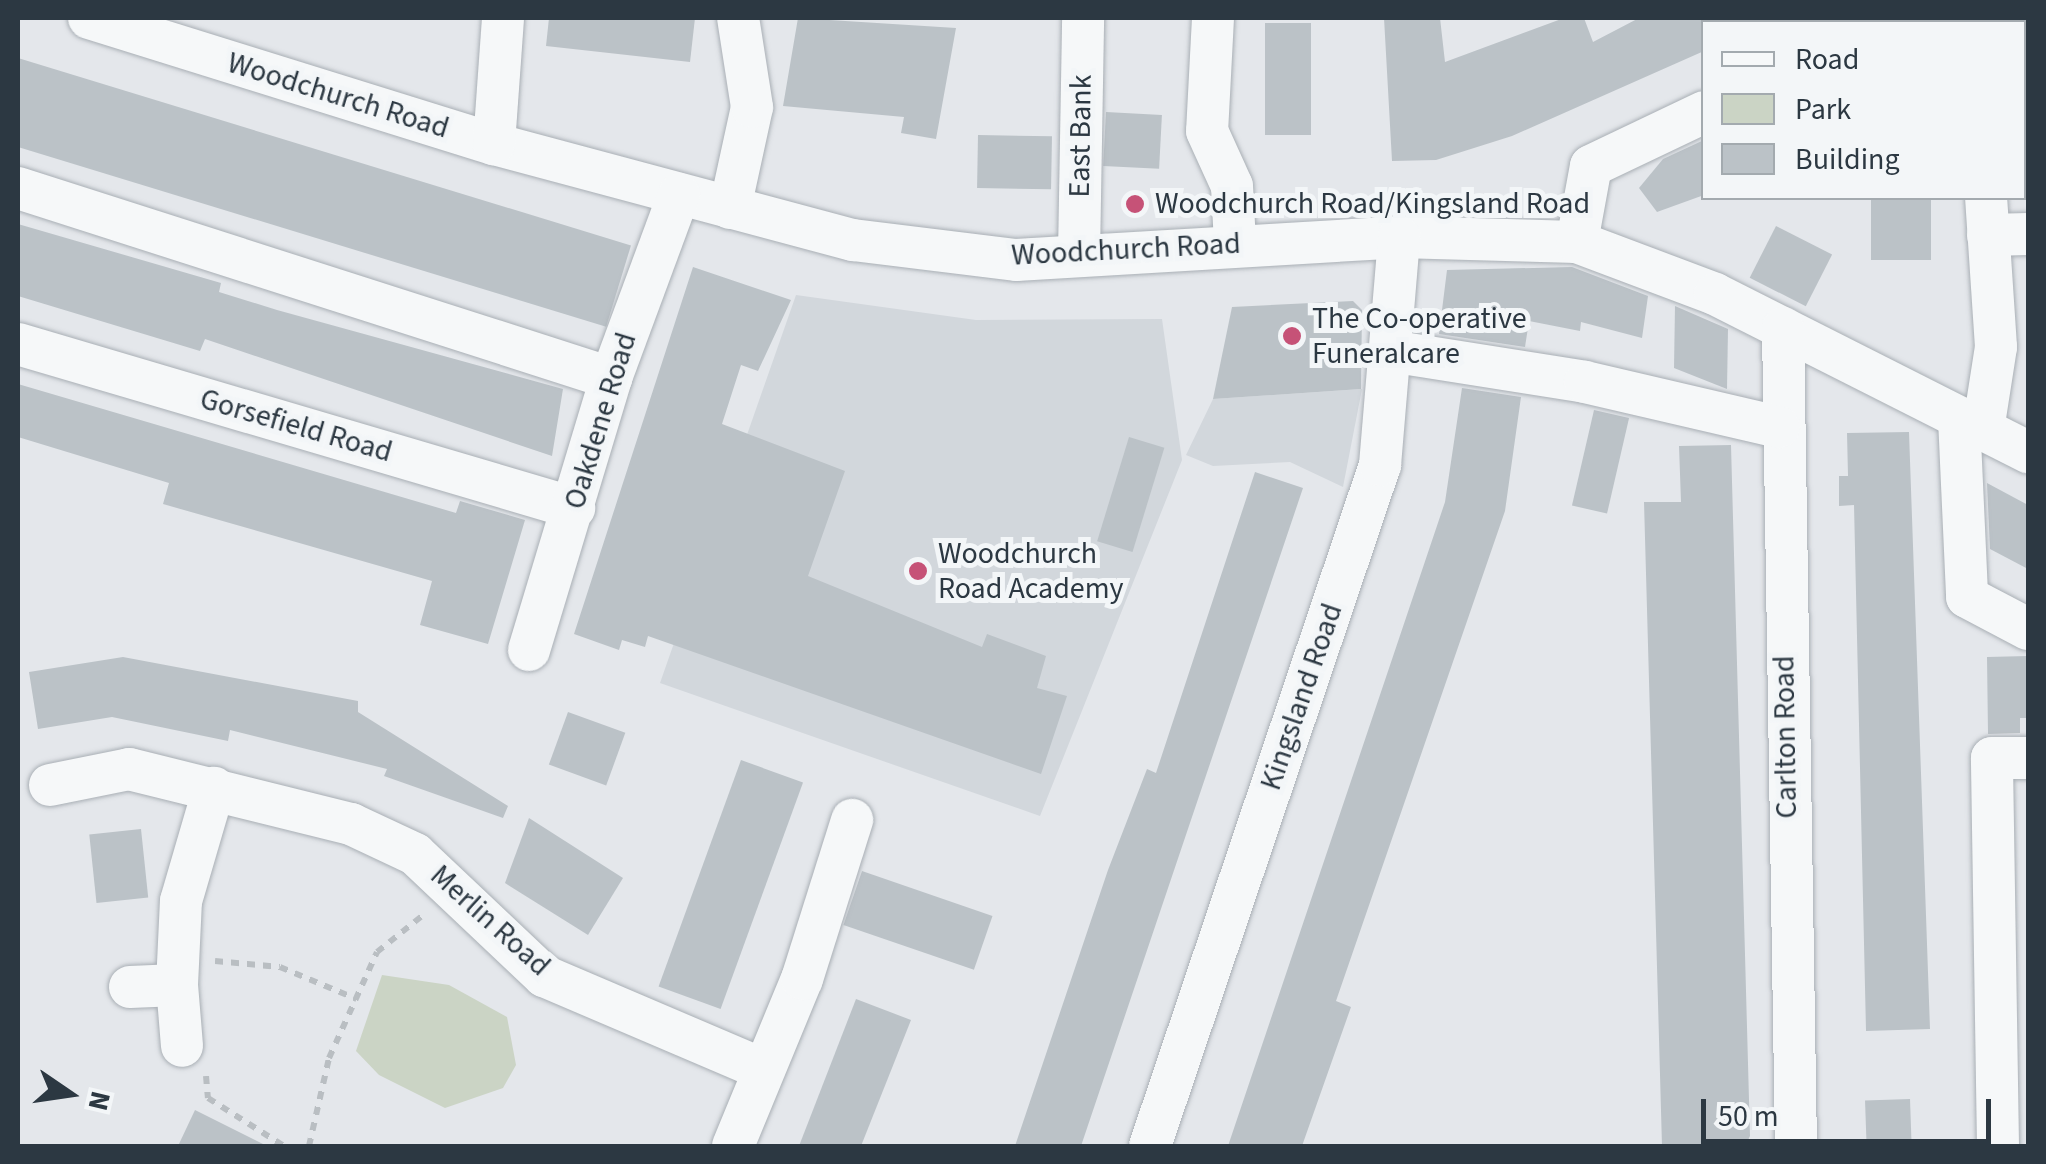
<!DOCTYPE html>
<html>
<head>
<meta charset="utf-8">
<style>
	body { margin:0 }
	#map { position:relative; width:2046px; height:1164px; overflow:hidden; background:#e4e7eb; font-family:"Source Sans 3",sans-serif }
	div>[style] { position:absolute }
	.built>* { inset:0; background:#d2d7dc }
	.green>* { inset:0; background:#cbd4c5 }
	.building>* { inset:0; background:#bbc2c7; transform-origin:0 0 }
	.path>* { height:6px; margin-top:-3px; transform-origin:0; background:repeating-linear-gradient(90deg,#b9bec2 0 8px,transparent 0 16px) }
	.roads { filter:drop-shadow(0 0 2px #a9afb5) drop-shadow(0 0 2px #a9afb5) }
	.minor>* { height:42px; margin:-21px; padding:0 21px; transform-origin:21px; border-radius:21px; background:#f6f8f9 }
	.dots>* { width:28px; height:28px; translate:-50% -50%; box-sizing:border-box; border:5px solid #f3f6f8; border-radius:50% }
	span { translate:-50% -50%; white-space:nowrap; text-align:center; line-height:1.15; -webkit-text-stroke:10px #f3f6f8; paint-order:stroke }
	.street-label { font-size:30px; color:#2c3842 }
	.poi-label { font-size:30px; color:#2c3842 }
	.left { translate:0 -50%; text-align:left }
	.frame { position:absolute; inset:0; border:20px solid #2c3842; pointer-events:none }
	.legend { position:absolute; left:1701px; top:20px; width:325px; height:180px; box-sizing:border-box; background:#f3f6f8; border:2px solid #a3aaaf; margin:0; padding:12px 18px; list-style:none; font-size:30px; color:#2c3842 }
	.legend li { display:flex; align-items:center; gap:20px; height:50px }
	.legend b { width:50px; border:2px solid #a3aaaf }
	.north { position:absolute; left:20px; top:1044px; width:100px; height:100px; -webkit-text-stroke:8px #f3f6f8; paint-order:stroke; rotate:103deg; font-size:28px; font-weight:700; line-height:40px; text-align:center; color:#2c3842 }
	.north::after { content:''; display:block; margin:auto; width:35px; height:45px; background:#2c3842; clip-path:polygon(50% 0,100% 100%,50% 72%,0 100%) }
	.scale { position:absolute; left:1701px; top:1099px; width:290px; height:45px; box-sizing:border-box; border:5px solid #2c3842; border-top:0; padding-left:12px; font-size:30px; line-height:35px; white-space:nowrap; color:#2c3842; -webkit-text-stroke:8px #f3f6f8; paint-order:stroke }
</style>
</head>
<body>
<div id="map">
	<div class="built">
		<div style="clip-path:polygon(796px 295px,976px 320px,1162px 319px,1182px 460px,1040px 816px,660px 683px)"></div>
		<div style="clip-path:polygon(1362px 389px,1343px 487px,1290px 462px,1213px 466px,1186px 455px,1213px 399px)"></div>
	</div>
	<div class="green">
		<div style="clip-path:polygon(382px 975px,449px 985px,507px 1017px,516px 1065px,503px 1088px,445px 1108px,379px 1075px,356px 1051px)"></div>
	</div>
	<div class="building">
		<div style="clip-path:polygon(549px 18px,695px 18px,690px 62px,546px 46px)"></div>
		<div style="clip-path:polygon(798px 18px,956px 28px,936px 139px,901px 133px,904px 117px,783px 106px)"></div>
		<div style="clip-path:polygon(1384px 18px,1440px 18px,1445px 62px,1564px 18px,1584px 18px,1593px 42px,1639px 18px,1704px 18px,1704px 51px,1512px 136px,1436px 160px,1392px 161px)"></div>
		<div style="left:1265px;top:23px;width:46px;height:112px"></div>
		<div style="left:18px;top:58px;width:641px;height:85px;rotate:17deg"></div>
		<div style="left:1106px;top:112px;width:56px;height:54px;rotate:3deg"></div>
		<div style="left:978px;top:135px;width:74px;height:53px;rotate:1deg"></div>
		<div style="clip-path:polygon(1704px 140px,1704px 195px,1657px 212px,1639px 188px,1663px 159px)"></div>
		<div style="left:1871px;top:198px;width:60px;height:62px"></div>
		<div style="clip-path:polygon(18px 224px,221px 283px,219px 292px,277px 310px,563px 389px,552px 456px,205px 339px,200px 351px,18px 296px)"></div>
		<div style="left:1776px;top:226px;width:63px;height:58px;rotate:27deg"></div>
		<div style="clip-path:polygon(693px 267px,791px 300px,758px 371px,741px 365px,722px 424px,845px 471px,808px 576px,982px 647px,987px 634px,1046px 656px,1037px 688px,1067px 696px,1041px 774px,648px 636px,645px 647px,622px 640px,619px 650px,574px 634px)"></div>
		<div style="clip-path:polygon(1572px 267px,1648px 296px,1642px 338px,1581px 322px,1580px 331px,1529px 321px,1525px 347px,1439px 334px,1447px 270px)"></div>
		<div style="clip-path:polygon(1353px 301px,1362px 310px,1361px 389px,1213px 399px,1232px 307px)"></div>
		<div style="clip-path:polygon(1675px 306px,1728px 329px,1727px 389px,1674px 368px)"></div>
		<div style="clip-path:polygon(18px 384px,456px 513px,460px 501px,525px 520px,488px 644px,420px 625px,432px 581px,163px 504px,169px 483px,18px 437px)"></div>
		<div style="clip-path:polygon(1462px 388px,1521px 397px,1505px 511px,1336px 1001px,1351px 1007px,1302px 1146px,1228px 1146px,1445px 502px)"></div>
		<div style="left:1594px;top:410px;width:36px;height:98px;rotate:13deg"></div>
		<div style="clip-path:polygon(1909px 432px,1930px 1029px,1866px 1031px,1854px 505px,1839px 506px,1839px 476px,1848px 476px,1847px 433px)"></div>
		<div style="left:1129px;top:437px;width:37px;height:109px;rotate:17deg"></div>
		<div style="clip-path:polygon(1731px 445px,1750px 1136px,1745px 1146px,1662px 1146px,1644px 502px,1681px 502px,1679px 446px)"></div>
		<div style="clip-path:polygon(1255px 472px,1303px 488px,1081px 1146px,1015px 1146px,1108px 870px,1147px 769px,1156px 773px)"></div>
		<div style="clip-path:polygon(1987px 483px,2028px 505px,2028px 569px,1990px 549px)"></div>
		<div style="clip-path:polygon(2028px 656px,2028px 718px,2020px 718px,2020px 733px,1988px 734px,1987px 657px)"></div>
		<div style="clip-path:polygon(123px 657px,358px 701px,358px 712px,508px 806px,503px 818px,384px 776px,387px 769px,230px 730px,228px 741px,112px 717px,38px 729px,29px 672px)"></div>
		<div style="left:568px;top:712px;width:61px;height:56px;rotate:20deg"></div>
		<div style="left:741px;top:760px;width:66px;height:241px;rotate:20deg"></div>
		<div style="clip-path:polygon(529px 818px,623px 878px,588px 935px,505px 883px)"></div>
		<div style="left:141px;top:829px;width:69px;height:52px;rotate:84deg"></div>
		<div style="left:862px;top:871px;width:138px;height:57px;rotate:19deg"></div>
		<div style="clip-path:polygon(856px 999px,911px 1020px,892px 1068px,861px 1146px,799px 1146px)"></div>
		<div style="left:1910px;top:1099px;width:47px;height:45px;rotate:88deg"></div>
		<div style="clip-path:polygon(195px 1110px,267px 1146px,178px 1146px)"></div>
	</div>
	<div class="path">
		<div style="left:215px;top:961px;width:65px;rotate:5.3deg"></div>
		<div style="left:280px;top:967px;width:83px;rotate:22.6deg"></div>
		<div style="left:206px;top:1076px;width:22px;rotate:85deg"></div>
		<div style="left:208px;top:1098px;width:90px;rotate:32.3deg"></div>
		<div style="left:309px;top:1146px;width:90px;rotate:-77.2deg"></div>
		<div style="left:329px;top:1058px;width:116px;rotate:-65.6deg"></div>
		<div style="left:377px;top:952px;width:58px;rotate:-38.7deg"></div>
	</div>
	<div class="roads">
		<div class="minor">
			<div style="left:89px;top:18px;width:424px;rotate:17.3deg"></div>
			<div style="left:494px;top:144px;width:372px;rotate:15deg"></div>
			<div style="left:853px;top:240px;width:164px;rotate:7deg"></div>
			<div style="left:1016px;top:260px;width:384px;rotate:-3.4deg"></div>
			<div style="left:1399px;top:237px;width:178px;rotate:1.6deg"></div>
			<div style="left:1577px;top:242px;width:147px;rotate:20.6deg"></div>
			<div style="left:1715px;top:294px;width:351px;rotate:26.8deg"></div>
			<div style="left:1213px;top:18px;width:113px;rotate:93deg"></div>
			<div style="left:1207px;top:131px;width:60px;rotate:65.6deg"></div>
			<div style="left:1232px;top:186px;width:58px;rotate:87deg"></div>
			<div style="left:1979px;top:18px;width:4px;rotate:90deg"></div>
			<div style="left:1876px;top:22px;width:10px;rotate:-24deg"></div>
			<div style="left:494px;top:144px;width:126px;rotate:-85.9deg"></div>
			<div style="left:18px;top:188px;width:623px;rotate:17.77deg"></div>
			<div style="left:730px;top:208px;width:103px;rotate:-77.7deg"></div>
			<div style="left:752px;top:107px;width:90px;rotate:-98.9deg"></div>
			<div style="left:1988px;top:235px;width:40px;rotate:-1.4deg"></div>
			<div style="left:1577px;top:242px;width:77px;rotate:-79.6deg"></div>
			<div style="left:1591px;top:166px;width:125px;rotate:-25.5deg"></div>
			<div style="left:1079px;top:255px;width:237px;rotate:-89deg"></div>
			<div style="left:1783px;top:328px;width:818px;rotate:89.09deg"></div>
			<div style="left:18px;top:344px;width:580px;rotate:16.43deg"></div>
			<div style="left:1390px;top:351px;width:197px;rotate:9deg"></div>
			<div style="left:1585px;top:382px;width:199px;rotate:13.1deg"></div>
			<div style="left:1959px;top:418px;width:179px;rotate:87.4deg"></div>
			<div style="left:1967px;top:597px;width:69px;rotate:27.7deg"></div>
			<div style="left:1983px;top:430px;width:84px;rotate:-81.1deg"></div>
			<div style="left:1996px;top:347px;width:149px;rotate:-93.8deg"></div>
			<div style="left:529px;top:650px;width:284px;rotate:-73.2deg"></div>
			<div style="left:611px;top:378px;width:196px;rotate:-69.7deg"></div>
			<div style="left:50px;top:785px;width:81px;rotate:-11.4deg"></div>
			<div style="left:129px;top:769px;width:229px;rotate:13.9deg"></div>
			<div style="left:351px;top:824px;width:71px;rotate:25.1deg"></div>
			<div style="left:415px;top:854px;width:178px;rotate:43.4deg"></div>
			<div style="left:544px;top:976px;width:237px;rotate:23.1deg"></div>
			<div style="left:177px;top:985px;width:84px;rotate:-87.3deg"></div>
			<div style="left:181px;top:901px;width:118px;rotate:-73.7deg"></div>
			<div style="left:130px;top:987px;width:47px;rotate:-2.4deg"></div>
			<div style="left:177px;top:985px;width:61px;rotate:85.3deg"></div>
			<div style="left:733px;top:1146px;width:181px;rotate:-67.6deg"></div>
			<div style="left:802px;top:979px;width:167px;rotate:-72.5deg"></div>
			<div style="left:1150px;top:1146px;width:719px;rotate:-71.34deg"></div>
			<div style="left:1380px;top:465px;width:229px;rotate:-85.2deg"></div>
			<div style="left:1998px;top:1146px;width:388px;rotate:-90.9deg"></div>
			<div style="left:1992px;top:758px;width:36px"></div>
		</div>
	</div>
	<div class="dots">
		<div style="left:1135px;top:204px;background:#c65277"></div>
		<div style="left:1292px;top:336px;background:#c65277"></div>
		<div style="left:918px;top:571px;background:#c65277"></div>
	</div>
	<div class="street-label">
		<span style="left:338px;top:96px;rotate:17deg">Woodchurch Road</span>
		<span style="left:1081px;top:136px;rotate:-89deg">East Bank</span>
		<span style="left:1126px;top:250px;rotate:-3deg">Woodchurch Road</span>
		<span style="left:601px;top:421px;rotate:-73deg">Oakdene Road</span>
		<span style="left:296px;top:426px;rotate:16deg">Gorsefield Road</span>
		<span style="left:1302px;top:697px;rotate:-71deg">Kingsland Road</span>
		<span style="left:1786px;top:737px;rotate:-91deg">Carlton Road</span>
		<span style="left:490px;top:921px;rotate:42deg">Merlin Road</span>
	</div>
	<div class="poi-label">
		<span class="left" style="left:1155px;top:204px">Woodchurch Road/Kingsland Road</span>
		<span class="left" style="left:1312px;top:336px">The Co-operative<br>Funeralcare</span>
		<span class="left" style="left:938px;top:571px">Woodchurch<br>Road Academy</span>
	</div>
	<div class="frame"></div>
	<ul class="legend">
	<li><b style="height:12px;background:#f6f8f9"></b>Road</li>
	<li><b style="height:28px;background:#cbd4c5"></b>Park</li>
	<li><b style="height:28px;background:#bbc2c7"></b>Building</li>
	</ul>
	<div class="north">N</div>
	<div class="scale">50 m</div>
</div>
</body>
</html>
